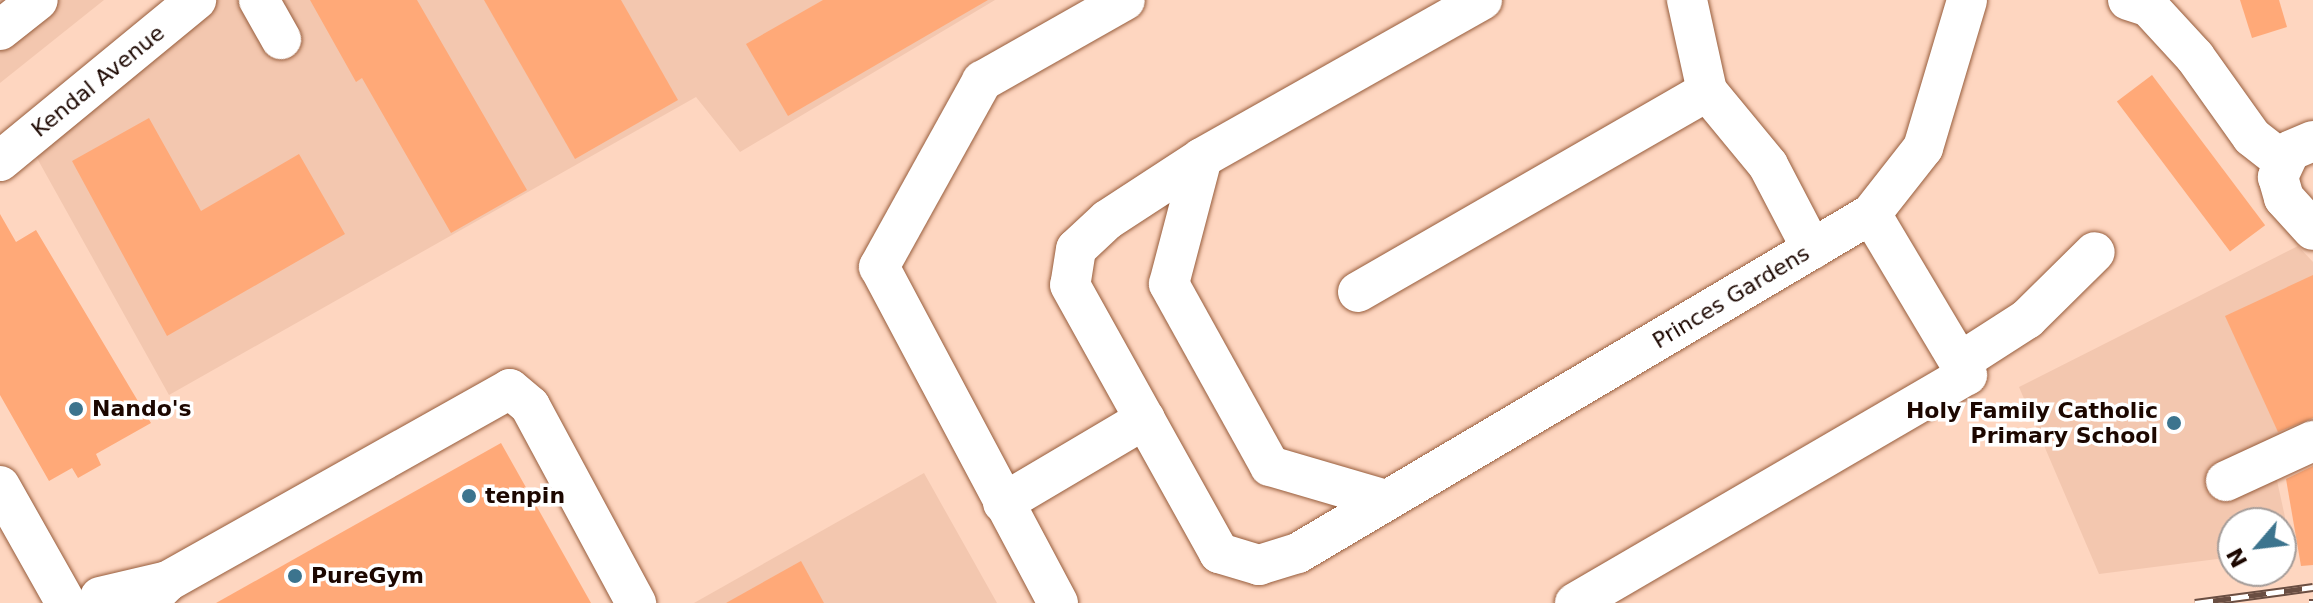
<!DOCTYPE html>
<html>
<head>
<meta charset="utf-8">
<style>
	body { margin:0 }
	#map { position:relative; width:2313px; height:603px; overflow:hidden; background:#fed6c0; font-family:"DejaVu Sans",sans-serif }
	div>[style] { position:absolute }
	.built>* { inset:0; background:#f3c7af }
	.building>* { inset:0; background:#ffa978; transform-origin:0 0 }
	.roads { filter:drop-shadow(0 0 2px #975d3c) drop-shadow(0 0 2px #975d3c) }
	.minor>* { height:40px; margin:-20px; padding:0 20px; transform-origin:20px; border-radius:20px; background:#fff }
	.rail>* { height:9px; margin-top:-4.5px; transform-origin:0; background:repeating-linear-gradient(90deg,#fff 0 18px,#6a4e42 0 36px); box-sizing:border-box; border-block:2px solid #6a4e42 }
	.dots>* { width:22px; height:22px; translate:-50% -50%; box-sizing:border-box; border:4px solid #fff; border-radius:50% }
	span { translate:-50% -50%; white-space:nowrap; text-align:center; line-height:1.15; -webkit-text-stroke:7px #fff; paint-order:stroke }
	.street-label { font-size:22px; color:#1c0700 }
	.poi-label { font-size:22px; color:#1c0700; font-weight:700 }
	.left { translate:0 -50%; text-align:left }
	.right { translate:-100% -50%; text-align:right }
	.north { position:absolute; left:2217px; top:507px; width:80px; height:80px; box-sizing:border-box; background:#fff; border:2px solid #a49c99; border-radius:50%; rotate:242deg; font-size:22px; font-weight:700; line-height:32px; text-align:center; color:#1c0700 }
	.north::after { content:''; display:block; margin:auto; width:28px; height:36px; background:#3c748e; clip-path:polygon(50% 0,100% 100%,50% 72%,0 100%) }
</style>
</head>
<body>
<div id="map">
	<div class="built">
		<div style="clip-path:polygon(0 0,104px 0,0 83px)"></div>
		<div style="clip-path:polygon(209px 0,995px 0,740px 152px,696px 97px,169px 395px,28px 142px)"></div>
		<div style="clip-path:polygon(2298px 246px,2313px 262px,2313px 459px,2276px 476px,2292px 549px,2281px 551px,2281px 523px,2233px 523px,2233px 557px,2099px 574px,2019px 387px)"></div>
		<div style="clip-path:polygon(924px 473px,997px 603px,694px 603px)"></div>
	</div>
	<div class="building">
		<div style="clip-path:polygon(310px 0,417px 0,527px 190px,451px 233px,362px 78px,356px 82px)"></div>
		<div style="clip-path:polygon(484px 0,621px 0,678px 100px,575px 159px)"></div>
		<div style="clip-path:polygon(823px 0,988px 0,788px 116px,746px 44px)"></div>
		<div style="clip-path:polygon(2240px 0,2279px 0,2287px 27px,2252px 38px)"></div>
		<div style="left:2152px;top:75px;width:188px;height:44px;rotate:53deg"></div>
		<div style="clip-path:polygon(149px 118px,201px 211px,299px 154px,345px 234px,167px 336px,72px 161px)"></div>
		<div style="clip-path:polygon(0 214px,16px 242px,36px 230px,151px 423px,96px 454px,101px 465px,78px 478px,72px 468px,49px 481px,0 395px)"></div>
		<div style="clip-path:polygon(2313px 275px,2313px 418px,2278px 432px,2225px 316px)"></div>
		<div style="clip-path:polygon(501px 443px,591px 603px,216px 603px,312px 549px)"></div>
		<div style="clip-path:polygon(2313px 466px,2313px 565px,2301px 566px,2286px 479px)"></div>
		<div style="clip-path:polygon(801px 561px,824px 603px,726px 603px)"></div>
	</div>
	<div class="roads">
		<div class="minor">
			<div style="left:259px;top:0;width:45px;rotate:60.6deg"></div>
			<div style="left:1482px;top:0;width:322px;rotate:150.6deg"></div>
			<div style="left:1202px;top:158px;width:113px;rotate:146.9deg"></div>
			<div style="left:1107px;top:220px;width:42px;rotate:136.9deg"></div>
			<div style="left:1076px;top:249px;width:36px;rotate:99deg"></div>
			<div style="left:1070px;top:285px;width:307px;rotate:60.9deg"></div>
			<div style="left:1219px;top:553px;width:42px;rotate:16.7deg"></div>
			<div style="left:1259px;top:565px;width:41px;rotate:-17.1deg"></div>
			<div style="left:1298px;top:553px;width:666px;rotate:-30.61deg"></div>
			<div style="left:1871px;top:214px;width:84px;rotate:-51.8deg"></div>
			<div style="left:1923px;top:148px;width:154px;rotate:-73.4deg"></div>
			<div style="left:1687px;top:0;width:93px;rotate:77.6deg"></div>
			<div style="left:2128px;top:0;width:22px;rotate:18deg"></div>
			<div style="left:2149px;top:7px;width:68px;rotate:47.4deg"></div>
			<div style="left:2195px;top:57px;width:98px;rotate:54.5deg"></div>
			<div style="left:2252px;top:137px;width:39px;rotate:38deg"></div>
			<div style="left:0;top:30px;width:48px;rotate:-38.3deg"></div>
			<div style="left:2313px;top:141px;width:25px;rotate:157deg"></div>
			<div style="left:2290px;top:151px;width:29px;rotate:115deg"></div>
			<div style="left:2278px;top:177px;width:22px;rotate:74deg"></div>
			<div style="left:2284px;top:198px;width:43px;rotate:47.8deg"></div>
			<div style="left:1202px;top:158px;width:130px;rotate:104.7deg"></div>
			<div style="left:1169px;top:284px;width:208px;rotate:61deg"></div>
			<div style="left:1270px;top:466px;width:121px;rotate:16.3deg"></div>
			<div style="left:0;top:161px;width:254px;rotate:-39.4deg"></div>
			<div style="left:1358px;top:292px;width:403px;rotate:-29.9deg"></div>
			<div style="left:1707px;top:91px;width:96px;rotate:50.5deg"></div>
			<div style="left:1768px;top:165px;width:95px;rotate:62.4deg"></div>
			<div style="left:1960px;top:362px;width:80px;rotate:-32.7deg"></div>
			<div style="left:2027px;top:319px;width:95px;rotate:-44.6deg"></div>
			<div style="left:2226px;top:481px;width:96px;rotate:-24.7deg"></div>
			<div style="left:0;top:486px;width:129px;rotate:60.6deg"></div>
			<div style="left:1003px;top:503px;width:165px;rotate:-30.6deg"></div>
			<div style="left:100px;top:597px;width:70px;rotate:-13.2deg"></div>
			<div style="left:146px;top:603px;width:31px;rotate:-45deg"></div>
			<div style="left:168px;top:581px;width:392px;rotate:-29.3deg"></div>
			<div style="left:510px;top:389px;width:26px;rotate:40deg"></div>
			<div style="left:530px;top:406px;width:224px;rotate:61.7deg"></div>
			<div style="left:1058px;top:603px;width:381px;rotate:-118deg"></div>
			<div style="left:879px;top:267px;width:213px;rotate:-61deg"></div>
			<div style="left:982px;top:81px;width:164px;rotate:-29.5deg"></div>
			<div style="left:1575px;top:603px;width:453px;rotate:-30.2deg"></div>
			<div style="left:1967px;top:375px;width:187px;rotate:-120.8deg"></div>
		</div>
	</div>
	<div class="rail">
		<div style="left:2195px;top:603px;width:119px;rotate:-7.7deg"></div>
		<div style="left:2309px;top:603px;width:4px"></div>
	</div>
	<div class="dots">
		<div style="left:76px;top:409px;background:#3c748e"></div>
		<div style="left:2174px;top:423px;background:#3c748e"></div>
		<div style="left:469px;top:496px;background:#3c748e"></div>
		<div style="left:295px;top:576px;background:#3c748e"></div>
	</div>
	<div class="street-label">
		<span style="left:98px;top:81px;rotate:-39deg">Kendal Avenue</span>
		<span style="left:1731px;top:297px;rotate:-31deg">Princes Gardens</span>
	</div>
	<div class="poi-label">
		<span class="left" style="left:92px;top:409px">Nando's</span>
		<span class="right" style="left:2158px;top:423px">Holy Family Catholic<br>Primary School</span>
		<span class="left" style="left:485px;top:496px">tenpin</span>
		<span class="left" style="left:311px;top:576px">PureGym</span>
	</div>
	<div class="north">N</div>
</div>
</body>
</html>
